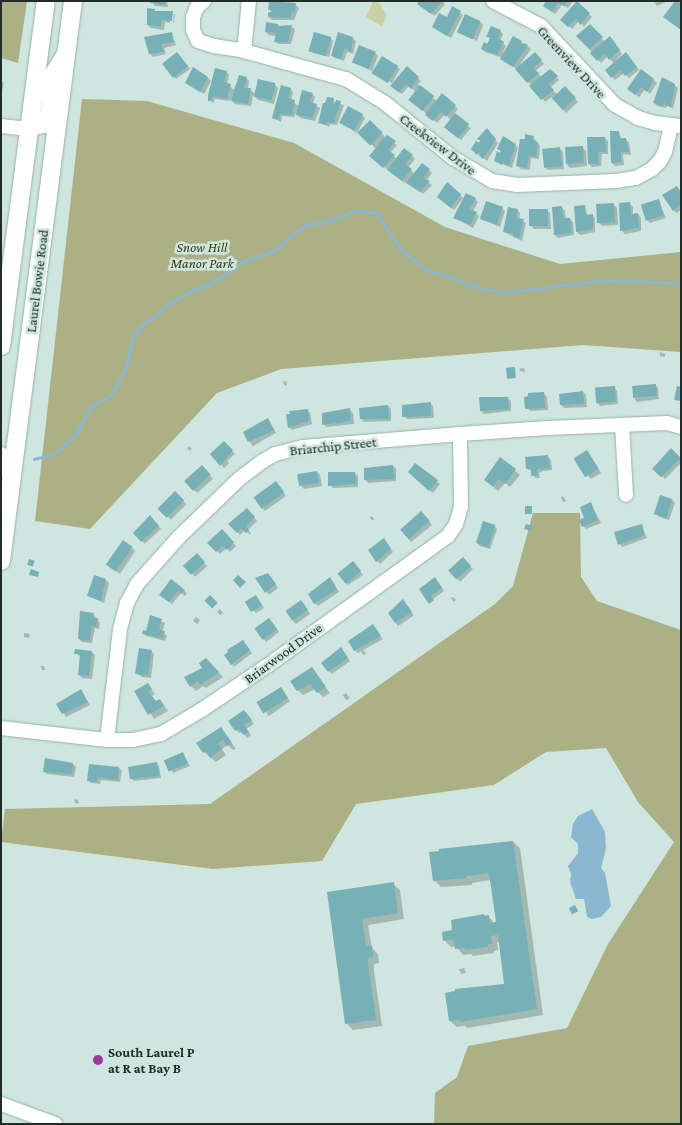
<!DOCTYPE html>
<html>
<head>
<meta charset="utf-8">
<style>
	body { margin:0 }
	#map { position:relative; width:682px; height:1125px; overflow:hidden; background:#cee6df; font-family:"Crimson Pro",serif }
	div>[style] { position:absolute }
	.green>* { inset:0; background:#cad0a6 }
	.forest>* { inset:0; background:#abb085 }
	.water>* { inset:0; background:#8cb7d1 }
	.shadow>* { inset:0; background:#0003; transform-origin:0 0 }
	.stream>* { height:3px; margin:-1.5px; padding:0 1.5px; transform-origin:1.5px; border-radius:1.5px; background:#8cb7d1 }
	.building>* { inset:0; background:#78b0b7; transform-origin:0 0 }
	.roads { filter:drop-shadow(0 0 1px #98afa8) drop-shadow(0 0 1px #98afa8) }
	.minor>* { height:14px; margin:-7px; padding:0 7px; transform-origin:7px; border-radius:7px; background:#fff }
	.major>* { height:18px; margin:-9px; padding:0 9px; transform-origin:9px; border-radius:9px; background:#fff }
	.dots>* { width:14px; height:14px; translate:-50% -50%; box-sizing:border-box; border:2px solid #cee6df; border-radius:50% }
	span { translate:-50% -50%; white-space:nowrap; text-align:center; line-height:1.15; -webkit-text-stroke:5px #cee6df; paint-order:stroke }
	.street-label { font-size:14px; color:#212b28 }
	.park-label { font-size:14px; color:#393d08; font-style:italic }
	.poi-label { font-size:14px; color:#212b28; font-weight:700 }
	.left { translate:0 -50%; text-align:left }
	.frame { position:absolute; inset:0; border:2px solid #212b28; pointer-events:none }
</style>
</head>
<body>
<div id="map">
	<div class="green">
		<div style="clip-path:polygon(373px 1px,379px 3px,387px 15px,382px 26px,366px 17px)"></div>
	</div>
	<div class="forest">
		<div style="clip-path:polygon(1px 1px,27px 1px,18px 63px,1px 58px)"></div>
		<div style="clip-path:polygon(82px 99px,147px 101px,294px 143px,445px 227px,560px 264px,681px 252px,681px 352px,583px 345px,281px 369px,217px 393px,90px 529px,35px 521px)"></div>
		<div style="clip-path:polygon(533px 513px,580px 513px,581px 577px,597px 601px,681px 630px,681px 1124px,434px 1124px,435px 1093px,457px 1077px,468px 1046px,567px 1028px,608px 944px,674px 842px,638px 802px,606px 748px,546px 752px,494px 785px,356px 804px,322px 861px,213px 869px,1px 842px,5px 809px,210px 804px,495px 604px,513px 586px)"></div>
	</div>
	<div class="water">
		<div style="clip-path:polygon(592px 809px,605px 832px,606px 849px,601px 868px,605px 873px,611px 906px,601px 917px,592px 919px,587px 917px,584px 899px,576px 899px,570px 882px,571px 874px,568px 866px,578px 853px,578px 844px,571px 837px,573px 824px,578px 816px)"></div>
	</div>
	<div class="shadow">
		<div style="clip-path:polygon(152px 1px,167px 1px,168px 7px,155px 6px)"></div>
		<div style="clip-path:polygon(442px 1px,445px 4px,435px 16px,418px 4px)"></div>
		<div style="clip-path:polygon(547px 1px,573px 1px,568px 8px,562px 5px,555px 14px,544px 6px)"></div>
		<div style="clip-path:polygon(654px 1px,668px 1px,657px 6px)"></div>
		<div style="clip-path:polygon(577px 2px,592px 17px,584px 27px,579px 21px,572px 29px,562px 20px)"></div>
		<div style="clip-path:polygon(296px 5px,299px 8px,294px 20px,272px 20px,269px 17px,272px 12px,269px 9px)"></div>
		<div style="clip-path:polygon(452px 8px,463px 15px,451px 38px,436px 29px,447px 19px)"></div>
		<div style="clip-path:polygon(154px 10px,157px 13px,174px 13px,171px 13px,170px 23px,165px 22px,164px 30px,151px 28px,148px 25px)"></div>
		<div style="clip-path:polygon(174px 13px,175px 15px,174px 23px,173px 23px)"></div>
		<div style="clip-path:polygon(480px 22px,483px 25px,477px 41px,459px 31px)"></div>
		<div style="clip-path:polygon(278px 25px,280px 27px,292px 27px,295px 29px,291px 44px,278px 44px,275px 41px,276px 36px,269px 35px,266px 32px)"></div>
		<div style="clip-path:polygon(590px 26px,605px 42px,613px 40px,622px 54px,616px 60px,617px 61px,629px 57px,639px 70px,629px 78px,624px 73px,615px 80px,606px 70px,614px 64px,608px 56px,601px 63px,578px 36px)"></div>
		<div style="clip-path:polygon(500px 31px,503px 34px,500px 41px,506px 46px,503px 52px,505px 53px,514px 37px,531px 49px,518px 67px,535px 54px,544px 64px,535px 71px,542px 77px,550px 70px,559px 80px,550px 88px,557px 94px,568px 90px,578px 102px,566px 113px,552px 97px,545px 102px,517px 69px,505px 62px,503px 58px,485px 52px,482px 49px,488px 45px,491px 39px,488px 36px)"></div>
		<div style="clip-path:polygon(171px 33px,176px 45px,164px 48px,166px 54px,153px 57px,150px 54px)"></div>
		<div style="clip-path:polygon(330px 38px,333px 41px,329px 57px,314px 53px,311px 50px)"></div>
		<div style="clip-path:polygon(353px 38px,356px 41px,353px 54px,347px 52px,344px 61px,335px 58px,332px 55px)"></div>
		<div style="clip-path:polygon(375px 53px,378px 56px,372px 71px,354px 62px)"></div>
		<div style="clip-path:polygon(180px 56px,190px 69px,176px 79px,164px 63px)"></div>
		<div style="clip-path:polygon(397px 67px,400px 69px,392px 83px,374px 73px)"></div>
		<div style="clip-path:polygon(407px 68px,421px 81px,418px 85px,437px 101px,443px 95px,458px 109px,454px 114px,471px 128px,461px 140px,448px 130px,451px 120px,445px 114px,437px 123px,413px 102px,416px 92px,409px 86px,402px 94px,394px 89px)"></div>
		<div style="clip-path:polygon(226px 72px,229px 75px,227px 84px,234px 90px,236px 84px,246px 78px,249px 81px,248px 89px,256px 94px,275px 85px,278px 88px,274px 104px,258px 100px,253px 95px,251px 106px,235px 104px,230px 99px,230px 101px,215px 99px,213px 103px,210px 100px)"></div>
		<div style="clip-path:polygon(208px 78px,211px 81px,204px 94px,186px 83px)"></div>
		<div style="clip-path:polygon(1px 80px,4px 83px,1px 95px)"></div>
		<div style="clip-path:polygon(654px 80px,657px 83px,650px 94px,645px 89px,639px 97px,628px 89px)"></div>
		<div style="clip-path:polygon(674px 85px,678px 88px,673px 109px,667px 105px,666px 108px,657px 106px,654px 103px)"></div>
		<div style="clip-path:polygon(290px 89px,293px 92px,291px 101px,299px 106px,312px 94px,315px 97px,313px 104px,320px 108px,315px 121px,300px 118px,296px 113px,294px 117px,282px 116px,281px 122px,274px 118px)"></div>
		<div style="clip-path:polygon(327px 99px,344px 105px,337px 125px,330px 124px,329px 127px,320px 122px)"></div>
		<div style="clip-path:polygon(362px 115px,365px 118px,357px 133px,340px 122px)"></div>
		<div style="clip-path:polygon(370px 122px,386px 138px,397px 145px,390px 153px,397px 159px,412px 156px,415px 159px,408px 168px,415px 174px,422px 164px,432px 173px,426px 181px,432px 185px,423px 194px,407px 182px,405px 183px,374px 159px,376px 149px,360px 134px)"></div>
		<div style="clip-path:polygon(489px 132px,498px 143px,487px 161px,472px 149px)"></div>
		<div style="clip-path:polygon(618px 132px,622px 139px,629px 142px,631px 155px,623px 154px,624px 165px,615px 166px,612px 163px)"></div>
		<div style="clip-path:polygon(533px 137px,540px 146px,539px 159px,531px 158px,530px 170px,521px 169px,518px 166px,526px 141px)"></div>
		<div style="clip-path:polygon(605px 138px,608px 141px,608px 154px,602px 154px,601px 166px,592px 167px,589px 164px)"></div>
		<div style="clip-path:polygon(515px 145px,518px 148px,512px 168px,495px 161px,502px 152px,499px 149px)"></div>
		<div style="clip-path:polygon(583px 148px,586px 151px,587px 166px,570px 168px,567px 165px)"></div>
		<div style="clip-path:polygon(560px 149px,563px 152px,564px 169px,548px 170px,545px 167px)"></div>
		<div style="clip-path:polygon(447px 184px,463px 198px,454px 210px,441px 200px)"></div>
		<div style="clip-path:polygon(681px 192px,681px 210px,676px 213px,674px 210px)"></div>
		<div style="clip-path:polygon(475px 199px,478px 202px,473px 211px,479px 216px,473px 228px,455px 218px)"></div>
		<div style="clip-path:polygon(658px 200px,666px 218px,650px 223px,647px 220px)"></div>
		<div style="clip-path:polygon(620px 204px,630px 204px,633px 207px,633px 215px,638px 214px,641px 218px,641px 231px,625px 234px,622px 231px)"></div>
		<div style="clip-path:polygon(614px 205px,617px 208px,618px 225px,602px 226px,599px 223px)"></div>
		<div style="clip-path:polygon(584px 206px,588px 216px,592px 215px,595px 218px,595px 232px,580px 235px,577px 232px)"></div>
		<div style="clip-path:polygon(502px 208px,505px 211px,500px 227px,482px 219px)"></div>
		<div style="clip-path:polygon(562px 208px,565px 211px,566px 219px,570px 219px,573px 222px,574px 235px,558px 238px,555px 235px)"></div>
		<div style="clip-path:polygon(517px 210px,520px 213px,519px 220px,526px 223px,522px 241px,504px 232px)"></div>
		<div style="clip-path:polygon(547px 210px,550px 213px,551px 229px,534px 229px,531px 226px)"></div>
		<div style="clip-path:polygon(660px 352px,665px 354px,665px 357px,660px 356px)"></div>
		<div style="clip-path:polygon(524px 368px,525px 372px,520px 371px,519px 369px)"></div>
		<div style="clip-path:polygon(286px 381px,287px 385px,285px 386px,283px 382px)"></div>
		<div style="clip-path:polygon(655px 385px,658px 388px,659px 399px,637px 402px,634px 399px)"></div>
		<div style="clip-path:polygon(614px 388px,617px 391px,618px 404px,600px 406px,597px 403px)"></div>
		<div style="clip-path:polygon(583px 392px,586px 395px,587px 407px,564px 408px,561px 405px)"></div>
		<div style="clip-path:polygon(544px 394px,547px 397px,548px 410px,530px 411px,527px 408px)"></div>
		<div style="clip-path:polygon(507px 398px,511px 401px,511px 411px,484px 414px,481px 411px)"></div>
		<div style="clip-path:polygon(430px 403px,433px 406px,434px 418px,407px 419px,404px 416px)"></div>
		<div style="clip-path:polygon(388px 406px,391px 409px,391px 421px,364px 422px,361px 419px)"></div>
		<div style="clip-path:polygon(307px 410px,310px 413px,312px 424px,292px 430px,289px 427px)"></div>
		<div style="clip-path:polygon(350px 410px,353px 413px,354px 424px,326px 427px,324px 424px)"></div>
		<div style="left:268px;top:419px;width:16px;height:27px;rotate:60deg"></div>
		<div style="clip-path:polygon(224px 443px,235px 454px,227px 461px,229px 463px,224px 468px,212px 454px)"></div>
		<div style="left:189px;top:446px;width:4px;height:3px;rotate:45deg"></div>
		<div style="clip-path:polygon(671px 450px,681px 459px,681px 463px,665px 479px,654px 469px)"></div>
		<div style="clip-path:polygon(590px 455px,601px 473px,591px 479px,588px 476px)"></div>
		<div style="clip-path:polygon(548px 457px,551px 460px,552px 470px,543px 471px,539px 473px,540px 478px,535px 478px,532px 471px,527px 469px)"></div>
		<div style="clip-path:polygon(501px 458px,520px 475px,510px 487px,505px 483px,498px 491px,490px 484px)"></div>
		<div style="clip-path:polygon(393px 466px,396px 469px,396px 481px,368px 483px,365px 480px)"></div>
		<div style="clip-path:polygon(202px 467px,213px 479px,197px 493px,187px 483px)"></div>
		<div style="clip-path:polygon(317px 472px,320px 475px,322px 486px,304px 489px,301px 486px)"></div>
		<div style="clip-path:polygon(355px 473px,358px 476px,358px 487px,333px 488px,330px 485px)"></div>
		<div style="clip-path:polygon(412px 475px,437px 481px,440px 484px,433px 493px)"></div>
		<div style="clip-path:polygon(279px 486px,286px 496px,265px 511px,262px 508px)"></div>
		<div style="left:175px;top:493px;width:16px;height:22px;rotate:45deg"></div>
		<div style="clip-path:polygon(563px 496px,566px 501px,563px 502px,561px 497px)"></div>
		<div style="clip-path:polygon(672px 500px,675px 503px,669px 520px,659px 517px,656px 514px)"></div>
		<div style="clip-path:polygon(591px 504px,601px 523px,586px 529px,583px 526px)"></div>
		<div style="clip-path:polygon(247px 510px,257px 521px,248px 530px,251px 533px,250px 535px,245px 530px,240px 535px,230px 524px)"></div>
		<div style="left:424px;top:515px;width:13px;height:27px;rotate:51deg"></div>
		<div style="left:150px;top:517px;width:16px;height:22px;rotate:47deg"></div>
		<div style="clip-path:polygon(370px 517px,373px 517px,374px 520px,371px 520px)"></div>
		<div style="clip-path:polygon(494px 526px,497px 529px,490px 549px,480px 546px,477px 543px)"></div>
		<div style="clip-path:polygon(641px 526px,647px 538px,622px 547px,620px 544px,616px 533px)"></div>
		<div style="clip-path:polygon(222px 531px,236px 546px,230px 552px,227px 548px,220px 554px,209px 543px)"></div>
		<div style="clip-path:polygon(387px 543px,393px 552px,380px 564px,369px 550px)"></div>
		<div style="clip-path:polygon(132px 548px,135px 551px,120px 574px,112px 568px)"></div>
		<div style="left:197px;top:555px;width:15px;height:16px;rotate:48deg"></div>
		<div style="left:463px;top:559px;width:14px;height:18px;rotate:45deg"></div>
		<div style="clip-path:polygon(356px 566px,363px 575px,348px 585px,339px 573px)"></div>
		<div style="clip-path:polygon(260px 576px,262px 578px,271px 577px,278px 588px,269px 595px,257px 578px)"></div>
		<div style="clip-path:polygon(106px 580px,109px 583px,104px 603px,89px 596px)"></div>
		<div style="clip-path:polygon(172px 581px,187px 593px,185px 596px,181px 593px,172px 604px,164px 598px)"></div>
		<div style="clip-path:polygon(333px 582px,339px 592px,318px 606px,315px 603px)"></div>
		<div style="clip-path:polygon(438px 582px,444px 591px,433px 599px,421px 589px)"></div>
		<div style="clip-path:polygon(453px 597px,456px 600px,454px 602px,451px 598px)"></div>
		<div style="clip-path:polygon(258px 599px,264px 608px,256px 613px,253px 610px)"></div>
		<div style="clip-path:polygon(304px 604px,310px 614px,296px 624px,293px 621px)"></div>
		<div style="left:406px;top:604px;width:14px;height:19px;rotate:56deg"></div>
		<div style="clip-path:polygon(220px 609px,223px 613px,220px 615px,217px 612px)"></div>
		<div style="clip-path:polygon(93px 614px,100px 623px,99px 629px,95px 628px,92px 643px,82px 642px,79px 639px)"></div>
		<div style="clip-path:polygon(151px 617px,165px 623px,162px 632px,167px 636px,165px 641px,146px 636px,143px 633px,146px 632px)"></div>
		<div style="left:196px;top:617px;width:5px;height:5px;rotate:37deg"></div>
		<div style="clip-path:polygon(272px 622px,279px 632px,266px 642px,256px 629px)"></div>
		<div style="clip-path:polygon(375px 629px,383px 639px,363px 650px,366px 654px,363px 655px,361px 651px,358px 653px,355px 650px)"></div>
		<div style="clip-path:polygon(24px 633px,30px 634px,29px 638px,24px 637px)"></div>
		<div style="clip-path:polygon(245px 644px,252px 653px,234px 667px,232px 664px,230px 652px)"></div>
		<div style="clip-path:polygon(151px 651px,154px 654px,151px 678px,142px 677px,138px 674px)"></div>
		<div style="clip-path:polygon(92px 652px,95px 655px,92px 679px,82px 678px,79px 675px,81px 657px,75px 653px)"></div>
		<div style="clip-path:polygon(344px 652px,350px 661px,332px 674px,329px 671px)"></div>
		<div style="clip-path:polygon(211px 664px,223px 677px,206px 688px,203px 686px,196px 691px,191px 686px)"></div>
		<div style="clip-path:polygon(41px 666px,44px 666px,45px 670px,42px 670px)"></div>
		<div style="clip-path:polygon(316px 674px,330px 693px,323px 697px,315px 689px,303px 695px,298px 690px)"></div>
		<div style="clip-path:polygon(147px 684px,155px 694px,152px 696px,156px 702px,160px 700px,168px 711px,154px 719px,136px 691px)"></div>
		<div style="clip-path:polygon(81px 691px,90px 705px,66px 717px,58px 705px)"></div>
		<div style="clip-path:polygon(284px 692px,290px 701px,269px 716px,266px 713px)"></div>
		<div style="left:346px;top:693px;width:6px;height:4px;rotate:51deg"></div>
		<div style="clip-path:polygon(247px 715px,254px 724px,246px 729px,251px 735px,247px 738px,242px 732px,239px 733px,230px 721px)"></div>
		<div style="clip-path:polygon(221px 728px,236px 749px,233px 750px,228px 745px,222px 749px,226px 755px,216px 762px,204px 752px)"></div>
		<div style="clip-path:polygon(182px 753px,190px 766px,173px 773px,166px 760px)"></div>
		<div style="clip-path:polygon(156px 763px,159px 766px,161px 778px,134px 781px,131px 778px)"></div>
		<div style="clip-path:polygon(73px 764px,76px 767px,74px 777px,47px 774px,44px 771px)"></div>
		<div style="clip-path:polygon(119px 768px,122px 771px,120px 782px,101px 780px,100px 784px,91px 783px,88px 780px)"></div>
		<div style="clip-path:polygon(74px 799px,78px 800px,79px 804px,75px 803px)"></div>
		<div style="clip-path:polygon(513px 842px,520px 848px,543px 1015px,467px 1028px,465px 1026px,457px 1027px,450px 1021px,506px 985px,500px 942px,497px 942px,498px 950px,494px 951px,494px 953px,473px 956px,471px 954px,463px 955px,456px 946px,451px 947px,444px 940px,453px 931px,483px 915px,488px 916px,497px 926px,491px 880px,472px 883px,472px 885px,441px 887px,434px 880px)"></div>
		<div style="clip-path:polygon(393px 884px,400px 890px,404px 919px,368px 925px,372px 948px,378px 954px,379px 963px,374px 964px,374px 971px,382px 1026px,353px 1030px,346px 1023px,328px 893px)"></div>
		<div style="clip-path:polygon(464px 968px,466px 973px,461px 974px,459px 969px)"></div>
		<div style="clip-path:polygon(119px 1049px,126px 1049px,127px 1053px,120px 1052px)"></div>
	</div>
	<div class="stream">
		<div style="left:34px;top:459px;width:21px;rotate:-14deg"></div>
		<div style="left:54px;top:454px;width:30px;rotate:-42deg"></div>
		<div style="left:76px;top:434px;width:31px;rotate:-61deg"></div>
		<div style="left:91px;top:407px;width:23px;rotate:-31deg"></div>
		<div style="left:111px;top:395px;width:31px;rotate:-61deg"></div>
		<div style="left:126px;top:368px;width:30px;rotate:-78deg"></div>
		<div style="left:132px;top:339px;width:14px;rotate:-56deg"></div>
		<div style="left:140px;top:327px;width:28px;rotate:-39deg"></div>
		<div style="left:162px;top:309px;width:27px;rotate:-34deg"></div>
		<div style="left:184px;top:294px;width:31px;rotate:-22deg"></div>
		<div style="left:213px;top:282px;width:37px;rotate:-34deg"></div>
		<div style="left:244px;top:261px;width:34px;rotate:-19deg"></div>
		<div style="left:276px;top:250px;width:12px;rotate:-48deg"></div>
		<div style="left:284px;top:241px;width:26px;rotate:-37deg"></div>
		<div style="left:305px;top:225px;width:25px;rotate:-9deg"></div>
		<div style="left:330px;top:221px;width:28px;rotate:-23deg"></div>
		<div style="left:356px;top:210px;width:20px;rotate:9deg"></div>
		<div style="left:376px;top:213px;width:42px;rotate:55.6deg"></div>
		<div style="left:400px;top:248px;width:30px;rotate:41deg"></div>
		<div style="left:423px;top:268px;width:60px;rotate:19.3deg"></div>
		<div style="left:480px;top:288px;width:25px;rotate:9deg"></div>
		<div style="left:505px;top:292px;width:103px;rotate:-6.7deg"></div>
		<div style="left:607px;top:280px;width:74px;rotate:2.3deg"></div>
	</div>
	<div class="building">
		<div style="clip-path:polygon(150px 1px,166px 1px,165px 5px,150px 3px)"></div>
		<div style="clip-path:polygon(269px 1px,296px 3px,295px 12px,292px 11px,291px 18px,268px 17px,268px 13px,274px 10px,268px 10px)"></div>
		<div style="clip-path:polygon(419px 1px,442px 1px,431px 14px,417px 4px)"></div>
		<div style="clip-path:polygon(546px 1px,568px 1px,564px 6px,558px 3px,552px 12px,543px 6px)"></div>
		<div style="clip-path:polygon(577px 1px,590px 13px,580px 25px,576px 19px,568px 27px,560px 20px)"></div>
		<div style="clip-path:polygon(675px 1px,681px 3px,681px 30px,663px 17px)"></div>
		<div style="clip-path:polygon(452px 6px,461px 11px,447px 36px,432px 27px,439px 13px,447px 17px)"></div>
		<div style="clip-path:polygon(147px 8px,155px 9px,155px 11px,173px 11px,172px 21px,162px 20px,161px 27px,147px 25px)"></div>
		<div style="left:465px;top:14px;width:17px;height:20px;rotate:24deg"></div>
		<div style="clip-path:polygon(266px 22px,278px 24px,278px 26px,292px 25px,288px 42px,274px 42px,276px 33px,265px 32px)"></div>
		<div style="clip-path:polygon(590px 24px,603px 37px,589px 49px,576px 36px)"></div>
		<div style="clip-path:polygon(491px 26px,501px 30px,498px 38px,504px 42px,497px 55px,481px 49px,484px 42px,487px 44px,490px 38px,486px 37px)"></div>
		<div style="clip-path:polygon(172px 32px,174px 42px,161px 44px,164px 52px,149px 54px,144px 37px)"></div>
		<div style="left:314px;top:32px;width:18px;height:20px;rotate:16deg"></div>
		<div style="clip-path:polygon(338px 32px,353px 37px,351px 52px,345px 48px,341px 59px,331px 56px)"></div>
		<div style="clip-path:polygon(513px 36px,522px 41px,520px 45px,524px 43px,528px 45px,513px 67px,500px 59px)"></div>
		<div style="clip-path:polygon(610px 36px,620px 50px,609px 60px,605px 54px,597px 61px,590px 53px)"></div>
		<div style="left:359px;top:45px;width:18px;height:19px;rotate:22deg"></div>
		<div style="left:177px;top:52px;width:18px;height:19px;rotate:52deg"></div>
		<div style="clip-path:polygon(535px 52px,542px 60px,533px 68px,539px 73px,527px 83px,515px 69px)"></div>
		<div style="clip-path:polygon(626px 52px,637px 67px,625px 76px,621px 70px,611px 78px,605px 70px)"></div>
		<div style="left:382px;top:56px;width:19px;height:20px;rotate:32deg"></div>
		<div style="clip-path:polygon(407px 66px,419px 77px,411px 89px,406px 84px,399px 92px,390px 86px)"></div>
		<div style="clip-path:polygon(193px 67px,208px 77px,200px 92px,185px 83px)"></div>
		<div style="clip-path:polygon(215px 68px,227px 71px,224px 82px,231px 84px,227px 99px,215px 96px,212px 97px,211px 101px,208px 101px,208px 95px)"></div>
		<div style="clip-path:polygon(550px 69px,558px 76px,548px 84px,554px 90px,541px 100px,529px 86px)"></div>
		<div style="clip-path:polygon(641px 69px,654px 79px,647px 92px,641px 87px,635px 95px,627px 89px)"></div>
		<div style="clip-path:polygon(239px 75px,247px 77px,244px 88px,251px 88px,248px 104px,231px 101px)"></div>
		<div style="clip-path:polygon(662px 77px,675px 84px,671px 107px,665px 105px,665px 101px,663px 106px,653px 103px)"></div>
		<div style="left:258px;top:79px;width:18px;height:18px;rotate:13deg"></div>
		<div style="clip-path:polygon(281px 85px,291px 88px,288px 98px,295px 100px,292px 115px,280px 114px,278px 120px,272px 118px)"></div>
		<div style="left:420px;top:85px;width:18px;height:19px;rotate:38deg"></div>
		<div style="left:565px;top:86px;width:16px;height:18px;rotate:47deg"></div>
		<div style="clip-path:polygon(302px 90px,313px 93px,310px 102px,317px 104px,312px 118px,296px 115px)"></div>
		<div style="clip-path:polygon(442px 93px,456px 105px,446px 117px,441px 112px,433px 121px,425px 115px)"></div>
		<div style="clip-path:polygon(327px 97px,334px 98px,333px 103px,335px 104px,336px 100px,341px 101px,334px 123px,327px 122px,326px 125px,318px 123px,323px 103px,325px 103px)"></div>
		<div style="left:348px;top:106px;width:17px;height:19px;rotate:28deg"></div>
		<div style="left:455px;top:113px;width:18px;height:18px;rotate:38deg"></div>
		<div style="left:370px;top:120px;width:18px;height:18px;rotate:45deg"></div>
		<div style="clip-path:polygon(487px 128px,496px 139px,483px 159px,479px 156px,481px 151px,477px 155px,471px 149px,476px 141px,479px 143px,481px 141px,477px 139px)"></div>
		<div style="clip-path:polygon(610px 131px,619px 131px,620px 138px,626px 138px,629px 152px,621px 152px,621px 162px,611px 163px)"></div>
		<div style="clip-path:polygon(525px 134px,534px 136px,533px 141px,538px 142px,536px 157px,529px 156px,527px 168px,516px 166px,520px 139px,525px 139px)"></div>
		<div style="clip-path:polygon(387px 135px,396px 141px,388px 150px,395px 155px,383px 168px,369px 156px)"></div>
		<div style="clip-path:polygon(503px 136px,516px 144px,509px 166px,504px 164px,504px 160px,502px 165px,494px 161px,497px 151px,500px 153px,501px 151px,497px 149px)"></div>
		<div style="clip-path:polygon(587px 137px,605px 137px,606px 152px,598px 152px,599px 164px,588px 164px)"></div>
		<div style="left:583px;top:146px;width:17px;height:18px;rotate:87deg"></div>
		<div style="left:560px;top:147px;width:19px;height:18px;rotate:84deg"></div>
		<div style="clip-path:polygon(404px 148px,413px 155px,405px 164px,412px 169px,402px 181px,387px 170px)"></div>
		<div style="clip-path:polygon(422px 163px,430px 169px,423px 178px,430px 181px,420px 192px,406px 183px)"></div>
		<div style="clip-path:polygon(447px 182px,461px 194px,451px 208px,437px 197px)"></div>
		<div style="clip-path:polygon(677px 186px,681px 192px,681px 205px,673px 211px,662px 195px)"></div>
		<div style="clip-path:polygon(466px 193px,476px 198px,470px 209px,477px 212px,470px 225px,453px 218px)"></div>
		<div style="left:659px;top:199px;width:17px;height:19px;rotate:73deg"></div>
		<div style="left:486px;top:201px;width:18px;height:19px;rotate:19deg"></div>
		<div style="clip-path:polygon(630px 202px,631px 217px,632px 214px,638px 213px,639px 228px,620px 231px,619px 203px)"></div>
		<div style="left:614px;top:203px;width:19px;height:18px;rotate:87deg"></div>
		<div style="clip-path:polygon(585px 205px,586px 215px,593px 214px,593px 229px,576px 232px,574px 206px)"></div>
		<div style="clip-path:polygon(562px 206px,563px 218px,570px 218px,572px 233px,554px 235px,552px 207px)"></div>
		<div style="clip-path:polygon(508px 207px,518px 209px,516px 218px,524px 219px,519px 238px,513px 237px,514px 234px,503px 232px)"></div>
		<div style="left:529px;top:209px;width:19px;height:17px"></div>
		<div style="left:515px;top:367px;width:11px;height:9px;rotate:85deg"></div>
		<div style="left:656px;top:384px;width:12px;height:24px;rotate:85deg"></div>
		<div style="left:615px;top:386px;width:16px;height:20px;rotate:86deg"></div>
		<div style="clip-path:polygon(677px 386px,681px 387px,681px 401px,674px 400px)"></div>
		<div style="clip-path:polygon(583px 391px,584px 404px,560px 405px,559px 394px)"></div>
		<div style="clip-path:polygon(544px 392px,545px 408px,525px 409px,524px 397px,528px 396px,528px 393px)"></div>
		<div style="clip-path:polygon(479px 397px,508px 397px,509px 409px,480px 411px)"></div>
		<div style="clip-path:polygon(431px 402px,431px 416px,402px 417px,402px 405px)"></div>
		<div style="clip-path:polygon(388px 405px,389px 419px,360px 419px,359px 408px)"></div>
		<div style="clip-path:polygon(350px 408px,351px 421px,322px 425px,322px 413px)"></div>
		<div style="clip-path:polygon(308px 409px,309px 421px,288px 428px,286px 414px,290px 414px,289px 411px)"></div>
		<div style="clip-path:polygon(268px 418px,274px 430px,248px 442px,243px 432px)"></div>
		<div style="clip-path:polygon(224px 441px,233px 450px,220px 466px,210px 454px)"></div>
		<div style="clip-path:polygon(671px 448px,681px 458px,661px 477px,652px 469px)"></div>
		<div style="left:587px;top:450px;width:22px;height:16px;rotate:58deg"></div>
		<div style="clip-path:polygon(548px 455px,550px 468px,539px 469px,537px 470px,538px 475px,531px 476px,531px 469px,526px 469px,525px 457px)"></div>
		<div style="clip-path:polygon(500px 457px,516px 469px,505px 484px,499px 479px,493px 487px,484px 480px)"></div>
		<div style="clip-path:polygon(415px 463px,438px 480px,429px 491px,408px 472px)"></div>
		<div style="left:202px;top:465px;width:13px;height:24px;rotate:48deg"></div>
		<div style="clip-path:polygon(393px 465px,394px 479px,364px 480px,364px 468px)"></div>
		<div style="left:317px;top:471px;width:12px;height:20px;rotate:81deg"></div>
		<div style="clip-path:polygon(328px 472px,355px 472px,356px 484px,328px 486px)"></div>
		<div style="left:276px;top:481px;width:14px;height:28px;rotate:54deg"></div>
		<div style="left:175px;top:491px;width:13px;height:25px;rotate:45deg"></div>
		<div style="left:660px;top:495px;width:13px;height:20px;rotate:18deg"></div>
		<div style="clip-path:polygon(591px 502px,598px 520px,582px 527px,579px 520px,584px 518px,580px 507px)"></div>
		<div style="left:525px;top:506px;width:7px;height:8px"></div>
		<div style="clip-path:polygon(247px 508px,255px 517px,246px 526px,249px 530px,246px 533px,241px 528px,237px 533px,228px 524px)"></div>
		<div style="left:421px;top:511px;width:13px;height:28px;rotate:48deg"></div>
		<div style="clip-path:polygon(150px 515px,159px 526px,141px 542px,133px 533px)"></div>
		<div style="left:483px;top:521px;width:13px;height:23px;rotate:18deg"></div>
		<div style="clip-path:polygon(526px 524px,533px 526px,531px 531px,524px 529px)"></div>
		<div style="clip-path:polygon(642px 524px,645px 535px,618px 545px,614px 532px)"></div>
		<div style="clip-path:polygon(222px 529px,234px 542px,227px 550px,223px 546px,216px 552px,207px 543px)"></div>
		<div style="clip-path:polygon(384px 538px,391px 549px,376px 562px,368px 550px)"></div>
		<div style="left:123px;top:540px;width:12px;height:30px;rotate:35deg"></div>
		<div style="left:197px;top:553px;width:12px;height:19px;rotate:48deg"></div>
		<div style="left:463px;top:557px;width:12px;height:20px;rotate:48deg"></div>
		<div style="left:29px;top:559px;width:6px;height:6px;rotate:18deg"></div>
		<div style="left:353px;top:561px;width:13px;height:20px;rotate:51deg"></div>
		<div style="clip-path:polygon(31px 569px,39px 572px,38px 577px,29px 575px)"></div>
		<div style="clip-path:polygon(268px 573px,276px 584px,265px 593px,255px 578px)"></div>
		<div style="clip-path:polygon(94px 575px,106px 579px,101px 601px,87px 596px)"></div>
		<div style="clip-path:polygon(238px 575px,246px 582px,240px 588px,233px 580px)"></div>
		<div style="clip-path:polygon(330px 577px,337px 589px,314px 604px,308px 594px)"></div>
		<div style="clip-path:polygon(435px 577px,442px 588px,431px 596px,434px 600px,429px 604px,419px 589px)"></div>
		<div style="clip-path:polygon(171px 579px,185px 590px,181px 594px,178px 591px,169px 602px,159px 595px)"></div>
		<div style="left:210px;top:595px;width:11px;height:8px;rotate:45deg"></div>
		<div style="left:256px;top:595px;width:12px;height:13px;rotate:59deg"></div>
		<div style="clip-path:polygon(403px 599px,412px 612px,395px 623px,388px 613px)"></div>
		<div style="left:301px;top:600px;width:12px;height:19px;rotate:55deg"></div>
		<div style="clip-path:polygon(80px 611px,94px 613px,93px 618px,98px 618px,97px 627px,92px 626px,90px 641px,78px 639px)"></div>
		<div style="clip-path:polygon(150px 615px,162px 619px,159px 630px,165px 631px,163px 638px,142px 634px,143px 630px,146px 631px)"></div>
		<div style="left:269px;top:618px;width:14px;height:18px;rotate:54deg"></div>
		<div style="clip-path:polygon(373px 624px,381px 636px,354px 651px,348px 641px)"></div>
		<div style="clip-path:polygon(243px 640px,250px 650px,231px 665px,224px 655px,228px 652px,227px 650px)"></div>
		<div style="clip-path:polygon(341px 647px,348px 658px,328px 672px,321px 663px)"></div>
		<div style="left:139px;top:648px;width:13px;height:26px;rotate:9deg"></div>
		<div style="clip-path:polygon(75px 649px,92px 651px,89px 676px,78px 675px,80px 654px,74px 654px)"></div>
		<div style="clip-path:polygon(206px 658px,219px 672px,200px 685px,198px 681px,190px 687px,184px 677px,202px 668px,199px 663px)"></div>
		<div style="clip-path:polygon(312px 667px,326px 687px,317px 693px,310px 684px,297px 691px,290px 681px)"></div>
		<div style="clip-path:polygon(148px 683px,152px 689px,148px 691px,149px 693px,156px 701px,160px 699px,164px 706px,148px 715px,134px 691px)"></div>
		<div style="left:281px;top:687px;width:13px;height:29px;rotate:58deg"></div>
		<div style="clip-path:polygon(81px 689px,88px 702px,62px 714px,56px 704px)"></div>
		<div style="clip-path:polygon(244px 710px,252px 720px,244px 725px,249px 732px,243px 735px,239px 729px,235px 731px,228px 721px)"></div>
		<div style="clip-path:polygon(221px 727px,232px 743px,227px 746px,223px 740px,218px 743px,222px 749px,210px 758px,206px 751px,203px 753px,196px 743px)"></div>
		<div style="left:183px;top:752px;width:12px;height:21px;rotate:66deg"></div>
		<div style="clip-path:polygon(45px 758px,73px 763px,72px 774px,43px 772px)"></div>
		<div style="clip-path:polygon(157px 762px,159px 776px,130px 779px,128px 767px)"></div>
		<div style="clip-path:polygon(89px 764px,119px 767px,118px 780px,98px 777px,97px 782px,87px 781px)"></div>
		<div style="clip-path:polygon(513px 841px,537px 1009px,460px 1022px,459px 1020px,449px 1021px,445px 993px,455px 991px,455px 989px,504px 984px,498px 935px,491px 936px,492px 944px,488px 944px,488px 947px,465px 950px,465px 948px,455px 949px,453px 939px,443px 941px,442px 932px,452px 930px,451px 920px,484px 914px,484px 916px,489px 915px,490px 923px,496px 922px,489px 873px,466px 876px,466px 878px,433px 881px,429px 852px,439px 851px,439px 849px)"></div>
		<div style="clip-path:polygon(394px 882px,398px 913px,362px 919px,366px 946px,372px 946px,373px 954px,373px 957px,368px 958px,368px 963px,376px 1020px,345px 1024px,327px 892px)"></div>
		<div style="left:575px;top:905px;width:7px;height:7px;rotate:63deg"></div>
	</div>
	<div class="roads">
		<div class="minor">
			<div style="left:204px;top:1px;width:9px;rotate:139deg"></div>
			<div style="left:197px;top:7px;width:11px;rotate:112deg"></div>
			<div style="left:193px;top:17px;width:13px;rotate:90deg"></div>
			<div style="left:193px;top:30px;width:12px;rotate:66deg"></div>
			<div style="left:198px;top:41px;width:17px;rotate:17deg"></div>
			<div style="left:214px;top:46px;width:30px;rotate:9deg"></div>
			<div style="left:244px;top:51px;width:106px;rotate:15.4deg"></div>
			<div style="left:346px;top:79px;width:46px;rotate:31.6deg"></div>
			<div style="left:385px;top:103px;width:87px;rotate:39deg"></div>
			<div style="left:453px;top:158px;width:45px;rotate:30.5deg"></div>
			<div style="left:492px;top:181px;width:25px;rotate:9deg"></div>
			<div style="left:517px;top:185px;width:99px;rotate:-2.3deg"></div>
			<div style="left:616px;top:181px;width:20px;rotate:-9deg"></div>
			<div style="left:636px;top:178px;width:18px;rotate:-29deg"></div>
			<div style="left:652px;top:169px;width:11px;rotate:-45deg"></div>
			<div style="left:660px;top:161px;width:10px;rotate:-61deg"></div>
			<div style="left:665px;top:152px;width:27px;rotate:-77deg"></div>
			<div style="left:493px;top:1px;width:54px;rotate:27.5deg"></div>
			<div style="left:541px;top:26px;width:108px;rotate:46.9deg"></div>
			<div style="left:615px;top:105px;width:26px;rotate:29deg"></div>
			<div style="left:638px;top:118px;width:18px;rotate:16deg"></div>
			<div style="left:655px;top:123px;width:25px;rotate:7deg"></div>
			<div style="left:244px;top:51px;width:50px;rotate:-84.3deg"></div>
			<div style="left:1px;top:126px;width:28px;rotate:6deg"></div>
			<div style="left:29px;top:129px;width:15px;rotate:-11deg"></div>
			<div style="left:44px;top:126px;width:16px;rotate:-76deg"></div>
			<div style="left:48px;top:110px;width:34px;rotate:-87deg"></div>
			<div style="left:50px;top:76px;width:28px;rotate:-58deg"></div>
			<div style="left:622px;top:425px;width:70px;rotate:86.7deg"></div>
			<div style="left:1px;top:454px;width:26px;rotate:69deg"></div>
			<div style="left:1px;top:728px;width:107px;rotate:6.5deg"></div>
			<div style="left:107px;top:740px;width:26px"></div>
			<div style="left:133px;top:740px;width:29px;rotate:-12deg"></div>
			<div style="left:161px;top:734px;width:49px;rotate:-30.8deg"></div>
			<div style="left:203px;top:709px;width:77px;rotate:-33.9deg"></div>
			<div style="left:267px;top:666px;width:223px;rotate:-35.7deg"></div>
			<div style="left:448px;top:536px;width:14px;rotate:-56deg"></div>
			<div style="left:456px;top:524px;width:18px;rotate:-74deg"></div>
			<div style="left:461px;top:507px;width:73px;rotate:-90.8deg"></div>
			<div style="left:107px;top:740px;width:112px;rotate:-83.3deg"></div>
			<div style="left:120px;top:629px;width:27px;rotate:-75deg"></div>
			<div style="left:127px;top:603px;width:21px;rotate:-62deg"></div>
			<div style="left:137px;top:584px;width:63px;rotate:-48.2deg"></div>
			<div style="left:179px;top:537px;width:83px;rotate:-44deg"></div>
			<div style="left:239px;top:479px;width:30px;rotate:-37deg"></div>
			<div style="left:263px;top:461px;width:14px;rotate:-30deg"></div>
			<div style="left:275px;top:454px;width:29px;rotate:-14deg"></div>
			<div style="left:303px;top:447px;width:158px;rotate:-4.7deg"></div>
			<div style="left:460px;top:434px;width:88px;rotate:-3.9deg"></div>
			<div style="left:548px;top:428px;width:119px;rotate:-2.4deg"></div>
			<div style="left:667px;top:423px;width:15px;rotate:16deg"></div>
			<div style="left:1px;top:1104px;width:58px;rotate:20.3deg"></div>
		</div>
		<div class="major">
			<div style="left:1px;top:346px;width:348px;rotate:-82.6deg"></div>
			<div style="left:1px;top:561px;width:565px;rotate:-82.67deg"></div>
		</div>
	</div>
	<div class="dots">
		<div style="left:98px;top:1060px;background:#9c379c"></div>
	</div>
	<div class="street-label">
		<span style="left:572px;top:62px;rotate:47deg">Greenview Drive</span>
		<span style="left:438px;top:144px;rotate:37deg">Creekview Drive</span>
		<span style="left:37px;top:281px;rotate:-83deg">Laurel Bowie Road</span>
		<span style="left:333px;top:446px;rotate:-6deg">Briarchip Street</span>
		<span style="left:283px;top:653px;rotate:-36deg">Briarwood Drive</span>
	</div>
	<div class="park-label">
		<span style="left:202px;top:255px">Snow Hill<br>Manor Park</span>
	</div>
	<div class="poi-label">
		<span class="left" style="left:108px;top:1060px">South Laurel P<br>at R at Bay B</span>
	</div>
	<div class="frame"></div>
</div>
</body>
</html>
